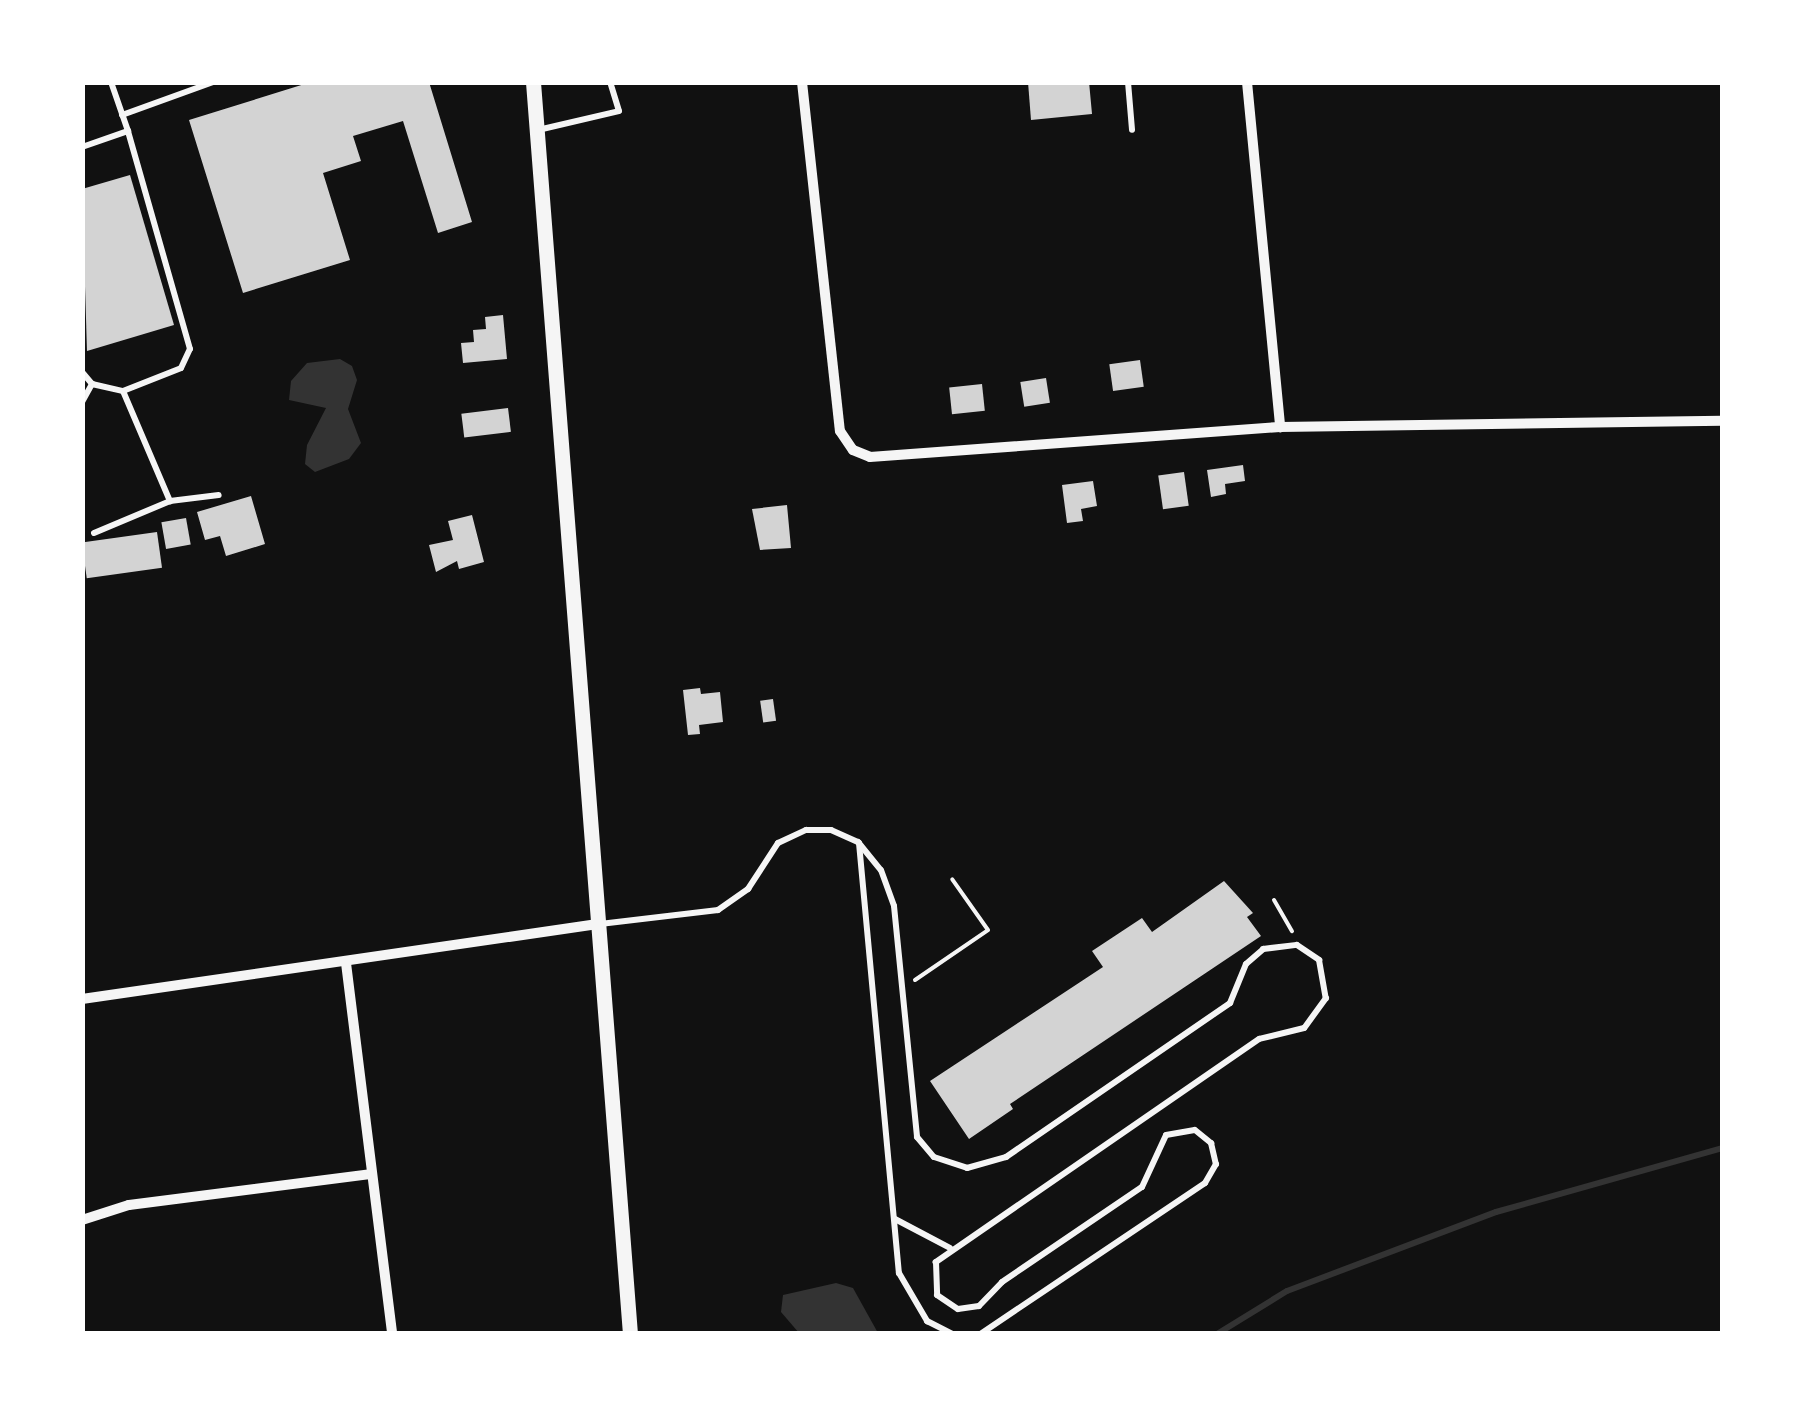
<!DOCTYPE html>
<html>
<head>
<meta charset="utf-8">
<style>
	body { margin:0 }
	#map { position:relative; width:1805px; height:1416px; overflow:hidden; background:#111; font-family:Overpass,sans-serif }
	div>[style] { position:absolute }
	.water>* { inset:0; background:#333 }
	.stream>* { height:6px; margin:-3px; padding:0 3px; transform-origin:3px; border-radius:3px; background:#333 }
	.building>* { inset:0; background:#d3d3d3; transform-origin:0 0 }
	.path>* { height:4px; margin:-2px; padding:0 2px; transform-origin:2px; border-radius:2px; background:#f5f5f5 }
	.service>* { height:6px; margin:-3px; padding:0 3px; transform-origin:3px; border-radius:3px; background:#f5f5f5 }
	.minor>* { height:10px; margin:-5px; padding:0 5px; transform-origin:5px; border-radius:5px; background:#f5f5f5 }
	.tertiary>* { height:15px; margin:-7.5px; padding:0 7.5px; transform-origin:7.5px; border-radius:7.5px; background:#f5f5f5 }
	span { translate:-50% -50%; white-space:nowrap; text-align:center; line-height:1.15; -webkit-text-stroke:9px #fff; paint-order:stroke }
	.frame { position:absolute; inset:0; border:85px solid #fff; pointer-events:none }
</style>
</head>
<body>
<div id="map">
	<div class="water">
		<div style="clip-path:polygon(340px 359px,352px 366px,357px 380px,348px 409px,361px 443px,349px 459px,315px 472px,305px 464px,307px 445px,326px 408px,289px 400px,291px 381px,307px 363px)"></div>
		<div style="clip-path:polygon(836px 1283px,853px 1288px,878px 1333px,799px 1333px,781px 1312px,783px 1295px)"></div>
	</div>
	<div class="stream">
		<div style="left:1217px;top:1334px;width:82px;rotate:-31.6deg"></div>
		<div style="left:1287px;top:1291px;width:223px;rotate:-20.7deg"></div>
		<div style="left:1496px;top:1212px;width:235px;rotate:-15.8deg"></div>
	</div>
	<div class="building">
		<div style="clip-path:polygon(311px 82px,429px 82px,472px 222px,438px 233px,403px 121px,353px 136px,361px 161px,323px 173px,350px 260px,243px 293px,189px 120px)"></div>
		<div style="clip-path:polygon(1028px 82px,1089px 82px,1092px 114px,1031px 120px)"></div>
		<div style="clip-path:polygon(130px 175px,174px 325px,87px 351px,82px 189px)"></div>
		<div style="clip-path:polygon(503px 315px,507px 359px,463px 363px,461px 343px,474px 342px,473px 330px,486px 329px,485px 317px)"></div>
		<div style="left:1140px;top:360px;width:27px;height:31px;rotate:82deg"></div>
		<div style="left:1046px;top:378px;width:25px;height:26px;rotate:81deg"></div>
		<div style="left:982px;top:384px;width:27px;height:33px;rotate:84deg"></div>
		<div style="left:508px;top:408px;width:24px;height:47px;rotate:83deg"></div>
		<div style="clip-path:polygon(1243px 465px,1245px 481px,1225px 484px,1226px 494px,1211px 497px,1207px 470px)"></div>
		<div style="left:1184px;top:472px;width:34px;height:26px;rotate:82deg"></div>
		<div style="clip-path:polygon(1093px 481px,1097px 506px,1081px 509px,1083px 521px,1067px 523px,1062px 485px)"></div>
		<div style="clip-path:polygon(251px 496px,265px 544px,226px 556px,220px 536px,205px 540px,197px 512px)"></div>
		<div style="clip-path:polygon(787px 505px,791px 548px,760px 550px,752px 509px)"></div>
		<div style="clip-path:polygon(472px 515px,484px 562px,459px 569px,457px 561px,436px 572px,429px 545px,453px 540px,448px 521px)"></div>
		<div style="left:186px;top:518px;width:27px;height:25px;rotate:80deg"></div>
		<div style="left:157px;top:532px;width:36px;height:76px;rotate:82deg"></div>
		<div style="clip-path:polygon(700px 688px,701px 694px,720px 692px,723px 722px,699px 725px,700px 734px,688px 735px,683px 690px)"></div>
		<div style="left:773px;top:699px;width:22px;height:13px;rotate:82deg"></div>
		<div style="clip-path:polygon(1224px 881px,1253px 913px,1247px 917px,1261px 936px,1010px 1104px,1013px 1109px,969px 1139px,930px 1081px,1103px 967px,1092px 951px,1142px 918px,1152px 932px)"></div>
	</div>
	<div class="path">
		<div style="left:1274px;top:900px;width:36px;rotate:60deg"></div>
		<div style="left:915px;top:980px;width:88px;rotate:-34.4deg"></div>
		<div style="left:988px;top:930px;width:62px;rotate:-125.2deg"></div>
	</div>
	<div class="service">
		<div style="left:1128px;top:82px;width:48px;rotate:85.2deg"></div>
		<div style="left:122px;top:115px;width:97px;rotate:-19.9deg"></div>
		<div style="left:538px;top:130px;width:83px;rotate:-13.2deg"></div>
		<div style="left:619px;top:111px;width:30px;rotate:-107deg"></div>
		<div style="left:82px;top:147px;width:49px;rotate:-19.2deg"></div>
		<div style="left:128px;top:131px;width:52px;rotate:-109.1deg"></div>
		<div style="left:82px;top:372px;width:16px;rotate:50deg"></div>
		<div style="left:92px;top:384px;width:32px;rotate:13deg"></div>
		<div style="left:123px;top:391px;width:62px;rotate:-21.6deg"></div>
		<div style="left:181px;top:368px;width:21px;rotate:-65deg"></div>
		<div style="left:190px;top:349px;width:227px;rotate:-105.9deg"></div>
		<div style="left:123px;top:391px;width:120px;rotate:66.9deg"></div>
		<div style="left:170px;top:501px;width:49px;rotate:-7deg"></div>
		<div style="left:82px;top:402px;width:21px;rotate:-61deg"></div>
		<div style="left:94px;top:533px;width:82px;rotate:-22.8deg"></div>
		<div style="left:859px;top:843px;width:432px;rotate:84.7deg"></div>
		<div style="left:899px;top:1273px;width:56px;rotate:59.7deg"></div>
		<div style="left:927px;top:1321px;width:29px;rotate:27deg"></div>
		<div style="left:600px;top:924px;width:119px;rotate:-6.8deg"></div>
		<div style="left:718px;top:910px;width:37px;rotate:-35deg"></div>
		<div style="left:748px;top:889px;width:55px;rotate:-56.9deg"></div>
		<div style="left:778px;top:843px;width:31px;rotate:-25deg"></div>
		<div style="left:806px;top:830px;width:25px"></div>
		<div style="left:831px;top:830px;width:30px;rotate:24deg"></div>
		<div style="left:858px;top:842px;width:36px;rotate:51deg"></div>
		<div style="left:881px;top:870px;width:38px;rotate:70deg"></div>
		<div style="left:894px;top:906px;width:232px;rotate:84.3deg"></div>
		<div style="left:917px;top:1137px;width:26px;rotate:50deg"></div>
		<div style="left:934px;top:1157px;width:35px;rotate:18deg"></div>
		<div style="left:967px;top:1168px;width:41px;rotate:-15.8deg"></div>
		<div style="left:1006px;top:1157px;width:272px;rotate:-34.5deg"></div>
		<div style="left:1230px;top:1003px;width:42px;rotate:-67.7deg"></div>
		<div style="left:1246px;top:964px;width:23px;rotate:-41deg"></div>
		<div style="left:1263px;top:949px;width:34px;rotate:-7deg"></div>
		<div style="left:1297px;top:945px;width:27px;rotate:34deg"></div>
		<div style="left:1319px;top:960px;width:39px;rotate:80deg"></div>
		<div style="left:1326px;top:998px;width:37px;rotate:126deg"></div>
		<div style="left:1304px;top:1028px;width:46px;rotate:166.3deg"></div>
		<div style="left:1259px;top:1039px;width:393px;rotate:145.4deg"></div>
		<div style="left:936px;top:1262px;width:33px;rotate:88deg"></div>
		<div style="left:937px;top:1295px;width:25px;rotate:34deg"></div>
		<div style="left:958px;top:1309px;width:21px;rotate:-8deg"></div>
		<div style="left:979px;top:1306px;width:33px;rotate:-46deg"></div>
		<div style="left:1002px;top:1282px;width:169px;rotate:-34.2deg"></div>
		<div style="left:1142px;top:1187px;width:57px;rotate:-65.2deg"></div>
		<div style="left:1166px;top:1135px;width:29px;rotate:-10deg"></div>
		<div style="left:1195px;top:1130px;width:21px;rotate:39deg"></div>
		<div style="left:1211px;top:1143px;width:22px;rotate:77deg"></div>
		<div style="left:1216px;top:1164px;width:22px;rotate:120deg"></div>
		<div style="left:1205px;top:1183px;width:271px;rotate:146.1deg"></div>
		<div style="left:895px;top:1219px;width:62px;rotate:27.8deg"></div>
	</div>
	<div class="minor">
		<div style="left:802px;top:82px;width:351px;rotate:83.8deg"></div>
		<div style="left:840px;top:431px;width:23px;rotate:56deg"></div>
		<div style="left:853px;top:450px;width:18px;rotate:22deg"></div>
		<div style="left:870px;top:457px;width:411px;rotate:-4.2deg"></div>
		<div style="left:1280px;top:427px;width:442px;rotate:-0.8deg"></div>
		<div style="left:1247px;top:82px;width:347px;rotate:84.5deg"></div>
		<div style="left:346px;top:963px;width:374px;rotate:82.9deg"></div>
		<div style="left:82px;top:999px;width:521px;rotate:-8.27deg"></div>
		<div style="left:82px;top:1220px;width:49px;rotate:-17.7deg"></div>
		<div style="left:129px;top:1205px;width:245px;rotate:-7.3deg"></div>
	</div>
	<div class="tertiary">
		<div style="left:533px;top:82px;width:1256px;rotate:85.57deg"></div>
	</div>
	<div class="frame"></div>
</div>
</body>
</html>
